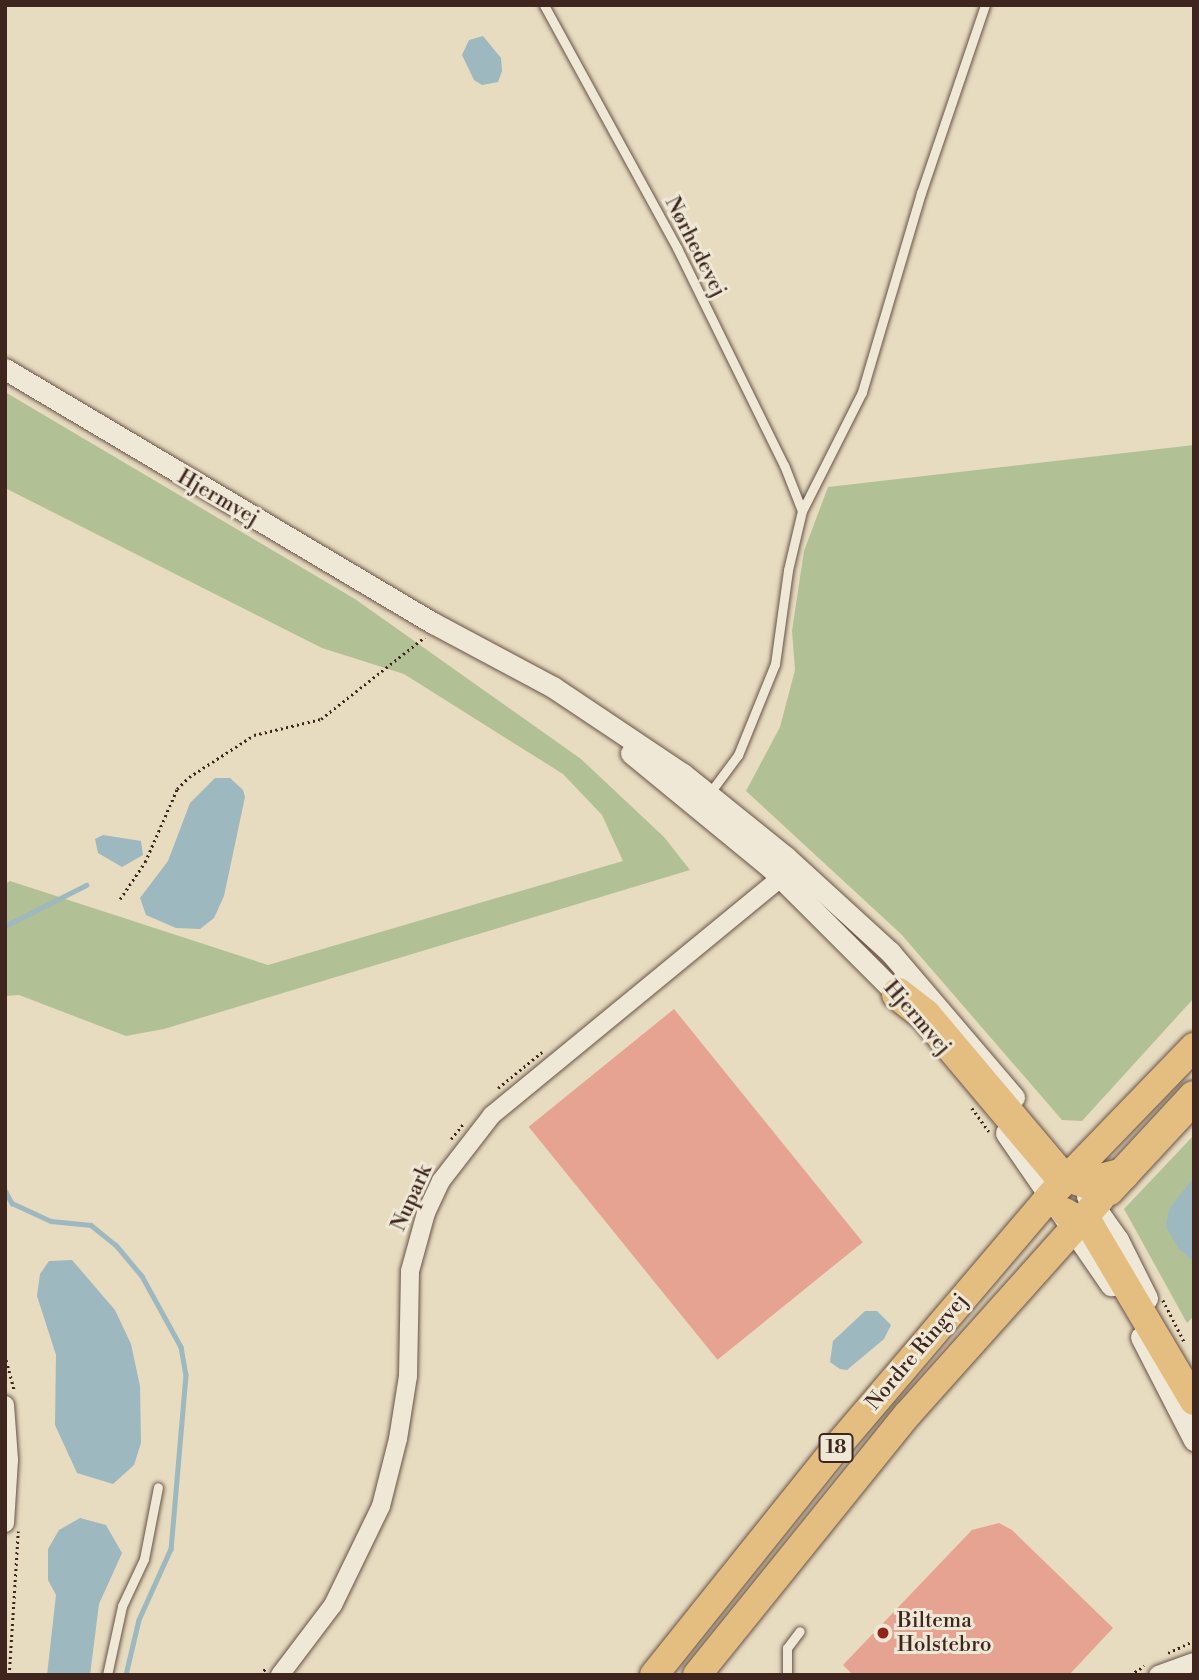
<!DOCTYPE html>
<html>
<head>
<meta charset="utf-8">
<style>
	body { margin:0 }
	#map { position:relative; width:1199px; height:1680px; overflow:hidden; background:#e7dbc0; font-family:"Libre Bodoni",serif }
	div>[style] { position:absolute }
	.green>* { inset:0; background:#b2c195 }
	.water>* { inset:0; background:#9db8be }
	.stream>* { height:4.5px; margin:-2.25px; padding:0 2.25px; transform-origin:2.25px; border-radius:2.25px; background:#9db8be }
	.building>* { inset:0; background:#e6a391; transform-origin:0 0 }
	.path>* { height:2.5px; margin-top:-1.25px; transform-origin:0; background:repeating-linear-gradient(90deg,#3e261e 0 2px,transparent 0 5.5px) }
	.roads { filter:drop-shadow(0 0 2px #685346) drop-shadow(0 0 2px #685346) }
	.service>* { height:9px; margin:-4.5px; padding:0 4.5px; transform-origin:4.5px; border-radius:4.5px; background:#efe8d6 }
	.minor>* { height:18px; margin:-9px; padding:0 9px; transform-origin:9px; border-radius:9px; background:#efe8d6 }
	.tertiary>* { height:21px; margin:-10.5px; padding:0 10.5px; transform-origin:10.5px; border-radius:10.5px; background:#efe8d6 }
	.primary>* { height:28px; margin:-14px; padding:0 14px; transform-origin:14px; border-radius:14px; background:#e4be80 }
	.motorway>* { height:32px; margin:-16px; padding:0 16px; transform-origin:16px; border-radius:16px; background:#e4be80 }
	.dots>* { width:19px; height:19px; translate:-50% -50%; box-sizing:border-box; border:4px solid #efe8d6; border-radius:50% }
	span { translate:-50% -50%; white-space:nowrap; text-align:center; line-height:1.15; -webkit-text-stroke:6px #efe8d6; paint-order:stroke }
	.shield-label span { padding:2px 5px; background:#efe8d6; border:2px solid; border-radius:5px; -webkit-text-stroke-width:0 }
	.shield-label { font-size:19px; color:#3e261e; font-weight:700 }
	.street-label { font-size:21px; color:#3e261e }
	.poi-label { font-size:21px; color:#3e261e }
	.left { translate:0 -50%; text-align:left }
	.frame { position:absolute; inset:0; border:7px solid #3e261e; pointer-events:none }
</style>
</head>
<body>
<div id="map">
	<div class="green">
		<div style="clip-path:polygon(5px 392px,355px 599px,581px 759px,664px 837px,690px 870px,164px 1029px,126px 1036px,19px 995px,5px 996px,5px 884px,10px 881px,268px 965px,623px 861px,602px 815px,563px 774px,404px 674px,322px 648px,5px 488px)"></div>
		<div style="clip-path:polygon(1194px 445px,1194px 998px,1082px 1121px,1062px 1120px,901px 934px,746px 791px,780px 727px,795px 670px,792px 631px,804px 551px,828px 487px)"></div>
		<div style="clip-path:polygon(1194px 1135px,1194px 1316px,1187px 1323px,1124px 1209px)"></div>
	</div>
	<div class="water">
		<div style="clip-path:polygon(483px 36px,501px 58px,502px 71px,498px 82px,482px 85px,474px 80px,462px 55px,469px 40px)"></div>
		<div style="clip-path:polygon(215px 778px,230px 778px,243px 790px,245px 797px,224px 896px,214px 918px,200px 929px,176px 928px,146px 915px,140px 898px,168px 861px,190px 803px)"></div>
		<div style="clip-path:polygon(103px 835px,141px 841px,143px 855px,122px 867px,98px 853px,95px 839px)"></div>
		<div style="clip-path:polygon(1194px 1177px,1194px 1262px,1179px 1249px,1166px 1227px,1169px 1209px)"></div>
		<div style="clip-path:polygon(72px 1260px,115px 1310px,131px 1344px,140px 1386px,141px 1443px,134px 1465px,113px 1484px,77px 1473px,55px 1425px,56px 1355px,37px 1296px,40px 1274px,49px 1261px)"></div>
		<div style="clip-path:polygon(865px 1311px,877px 1311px,891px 1325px,884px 1339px,847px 1370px,840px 1369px,830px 1362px,833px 1341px)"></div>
		<div style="clip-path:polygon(80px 1518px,106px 1525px,122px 1553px,99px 1604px,90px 1675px,47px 1675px,56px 1595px,48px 1580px,48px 1549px,59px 1530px)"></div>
	</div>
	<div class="stream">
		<div style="left:5px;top:926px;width:91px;rotate:-26.8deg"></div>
		<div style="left:5px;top:1190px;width:15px;rotate:62deg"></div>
		<div style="left:12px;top:1203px;width:43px;rotate:24.8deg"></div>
		<div style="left:51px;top:1221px;width:40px;rotate:5.7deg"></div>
		<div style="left:91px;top:1225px;width:32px;rotate:39deg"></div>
		<div style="left:116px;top:1245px;width:40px;rotate:50deg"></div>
		<div style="left:142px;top:1276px;width:81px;rotate:61.2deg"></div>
		<div style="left:181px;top:1347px;width:28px;rotate:80deg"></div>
		<div style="left:186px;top:1375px;width:175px;rotate:94.9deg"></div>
		<div style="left:171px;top:1549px;width:78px;rotate:114.3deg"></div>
		<div style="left:139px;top:1620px;width:57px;rotate:103.3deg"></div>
	</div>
	<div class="building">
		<div style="left:674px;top:1009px;width:300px;height:187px;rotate:51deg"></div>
		<div style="clip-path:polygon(999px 1523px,1012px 1530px,1113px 1628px,1069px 1675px,853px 1675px,843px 1665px,972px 1530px)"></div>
	</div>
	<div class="path">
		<div style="left:120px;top:899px;width:45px;rotate:-56deg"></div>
		<div style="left:145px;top:862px;width:80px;rotate:-66.3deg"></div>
		<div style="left:177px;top:789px;width:17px;rotate:-45deg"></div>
		<div style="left:189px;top:777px;width:77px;rotate:-32.9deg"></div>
		<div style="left:254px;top:735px;width:69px;rotate:-13.4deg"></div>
		<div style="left:321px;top:719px;width:132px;rotate:-38.3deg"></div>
		<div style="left:498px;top:1088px;width:57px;rotate:-39.3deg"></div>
		<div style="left:972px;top:1108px;width:29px;rotate:54deg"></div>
		<div style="left:451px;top:1139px;width:21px;rotate:-51deg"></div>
		<div style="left:1163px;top:1300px;width:46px;rotate:62.9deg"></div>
		<div style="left:5px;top:1355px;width:38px;rotate:75deg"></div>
		<div style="left:1168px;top:1653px;width:29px;rotate:-25deg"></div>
		<div style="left:9px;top:1675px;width:144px;rotate:-86.4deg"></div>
		<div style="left:260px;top:1675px;width:8px;rotate:-50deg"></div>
		<div style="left:1130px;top:1675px;width:17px;rotate:-33deg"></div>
	</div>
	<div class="roads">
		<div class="service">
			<div style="left:544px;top:5px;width:277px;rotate:61.3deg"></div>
			<div style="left:677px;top:248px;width:242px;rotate:63.8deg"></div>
			<div style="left:784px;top:465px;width:49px;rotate:68.6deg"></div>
			<div style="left:802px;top:511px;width:133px;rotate:-63.2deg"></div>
			<div style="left:862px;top:392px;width:208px;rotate:-73.5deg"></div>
			<div style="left:921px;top:193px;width:199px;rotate:-71.2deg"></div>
			<div style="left:709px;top:794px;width:49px;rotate:-53.4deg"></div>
			<div style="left:738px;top:755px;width:98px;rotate:-67.9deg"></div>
			<div style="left:775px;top:664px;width:95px;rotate:-82.1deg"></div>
			<div style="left:788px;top:570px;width:61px;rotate:-76.7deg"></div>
			<div style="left:107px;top:1675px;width:71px;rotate:-77.7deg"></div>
			<div style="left:122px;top:1606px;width:52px;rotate:-64.9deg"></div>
			<div style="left:144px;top:1559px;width:73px;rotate:-79deg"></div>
			<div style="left:787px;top:1675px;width:27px;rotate:-90deg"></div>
			<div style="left:787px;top:1648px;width:21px;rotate:-53deg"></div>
		</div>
		<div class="minor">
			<div style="left:5px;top:1405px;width:55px;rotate:85.8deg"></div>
			<div style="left:9px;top:1460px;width:63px;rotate:93.6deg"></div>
			<div style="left:280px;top:1675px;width:88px;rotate:-52.9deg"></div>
			<div style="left:333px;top:1605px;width:110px;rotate:-64.1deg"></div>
			<div style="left:381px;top:1506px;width:69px;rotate:-75.8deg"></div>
			<div style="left:398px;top:1439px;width:64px;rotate:-81deg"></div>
			<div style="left:408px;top:1376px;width:105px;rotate:-88.9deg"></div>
			<div style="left:410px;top:1271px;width:60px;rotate:-74.6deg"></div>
			<div style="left:426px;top:1213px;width:35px;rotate:-65deg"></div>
			<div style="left:441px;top:1181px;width:83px;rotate:-52.3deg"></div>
			<div style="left:492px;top:1115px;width:386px;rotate:-39.4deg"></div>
			<div style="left:1158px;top:1675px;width:38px;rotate:-20deg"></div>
		</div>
		<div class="tertiary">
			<div style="left:5px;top:369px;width:498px;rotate:30.7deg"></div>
			<div style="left:433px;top:623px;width:136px;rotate:28.1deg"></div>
			<div style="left:553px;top:687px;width:156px;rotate:33.8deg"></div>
			<div style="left:683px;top:774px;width:132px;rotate:38.9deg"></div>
			<div style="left:786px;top:857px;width:141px;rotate:42.4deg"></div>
			<div style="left:890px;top:952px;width:191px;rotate:49.5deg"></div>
			<div style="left:631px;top:753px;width:181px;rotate:39.4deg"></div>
			<div style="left:771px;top:868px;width:190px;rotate:45deg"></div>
			<div style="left:1006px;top:1133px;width:185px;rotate:55.4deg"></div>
			<div style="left:1087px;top:1196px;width:54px;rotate:54.8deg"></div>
			<div style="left:1118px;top:1240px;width:65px;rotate:63.4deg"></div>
			<div style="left:1141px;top:1337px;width:116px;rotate:62.8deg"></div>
		</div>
		<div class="primary">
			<div style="left:1065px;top:1212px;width:30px;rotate:30deg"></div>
			<div style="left:1091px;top:1227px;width:202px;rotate:59.4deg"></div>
			<div style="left:654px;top:1675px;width:290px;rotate:-51.3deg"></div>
			<div style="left:835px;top:1449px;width:333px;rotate:-49.6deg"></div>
			<div style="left:1051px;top:1195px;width:206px;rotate:-46deg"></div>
			<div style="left:697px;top:1675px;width:334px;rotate:-51.1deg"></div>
			<div style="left:907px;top:1415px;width:290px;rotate:-48.2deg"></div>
		</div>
		<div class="motorway">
			<div style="left:898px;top:994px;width:34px;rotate:38deg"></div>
			<div style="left:925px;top:1015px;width:207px;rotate:49.9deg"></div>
			<div style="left:1058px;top:1173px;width:32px;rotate:18deg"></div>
			<div style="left:1088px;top:1183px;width:36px;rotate:-14deg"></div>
			<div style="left:1108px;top:1190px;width:127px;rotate:-47.2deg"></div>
		</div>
	</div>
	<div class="dots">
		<div style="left:883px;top:1633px;background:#8f2418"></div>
	</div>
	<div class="shield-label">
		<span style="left:836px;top:1448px">18</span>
	</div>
	<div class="street-label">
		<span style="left:695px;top:247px;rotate:63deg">Nørhedevej</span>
		<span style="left:218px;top:498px;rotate:30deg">Hjermvej</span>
		<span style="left:917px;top:1018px;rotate:49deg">Hjermvej</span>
		<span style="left:412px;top:1198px;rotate:-66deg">Nupark</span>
		<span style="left:917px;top:1352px;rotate:-50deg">Nordre Ringvej</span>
	</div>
	<div class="poi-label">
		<span class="left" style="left:897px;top:1633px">Biltema<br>Holstebro</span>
	</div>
	<div class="frame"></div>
</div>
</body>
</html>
